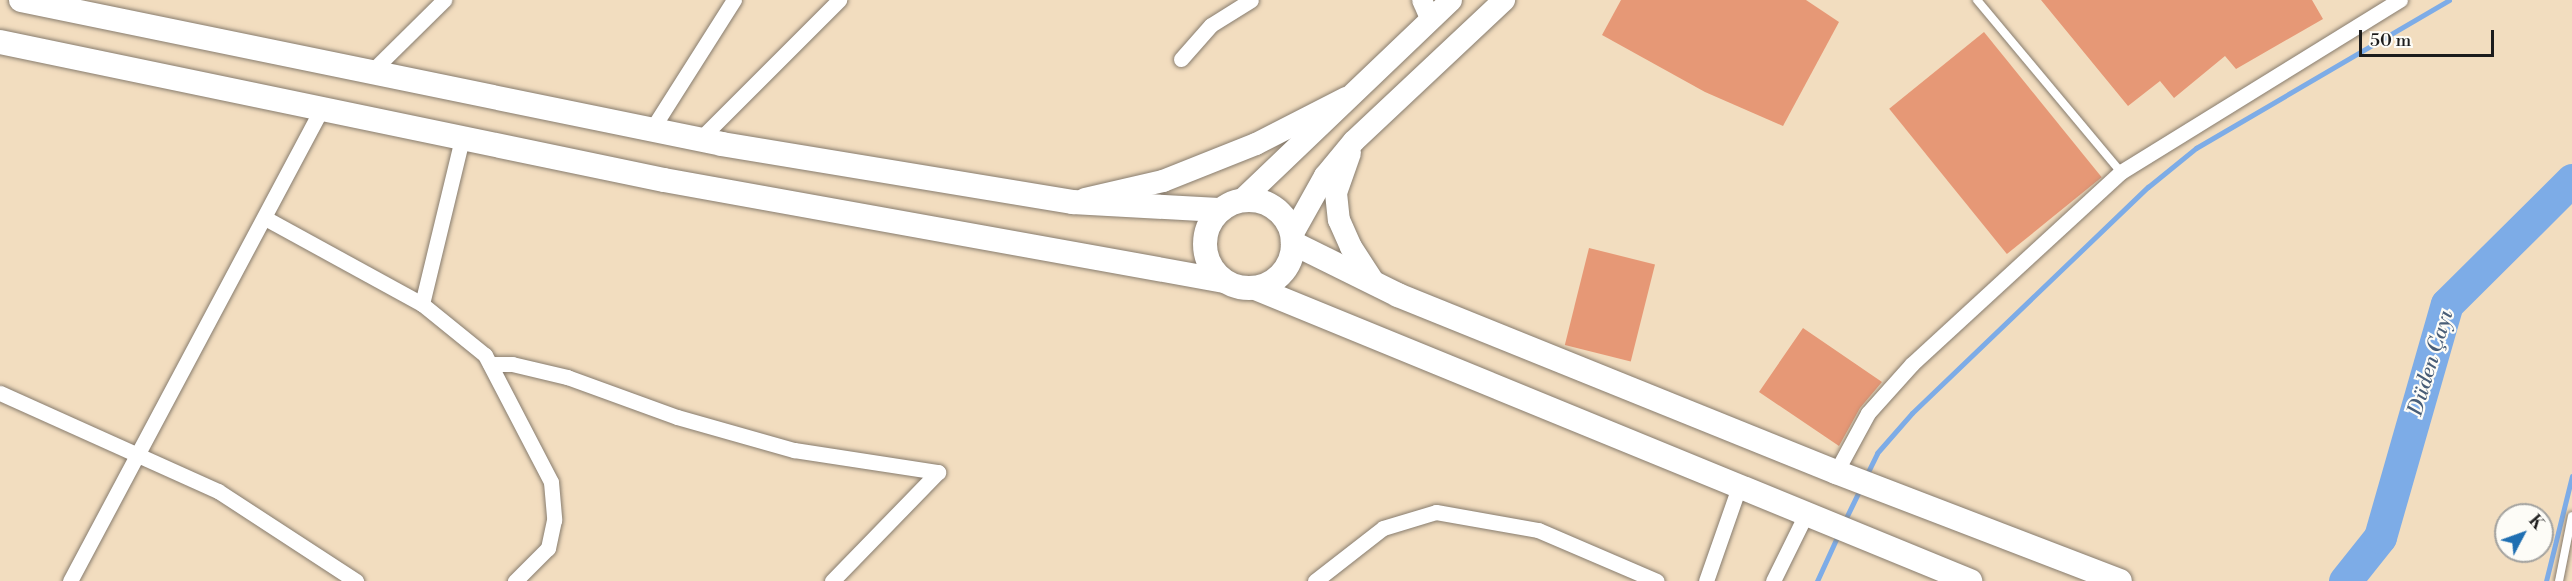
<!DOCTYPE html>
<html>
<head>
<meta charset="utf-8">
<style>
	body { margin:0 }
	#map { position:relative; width:2572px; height:581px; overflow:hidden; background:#f2ddbf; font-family:"Libre Bodoni",serif }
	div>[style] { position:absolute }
	.stream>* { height:5px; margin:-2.5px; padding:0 2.5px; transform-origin:2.5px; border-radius:2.5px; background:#7dace7 }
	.river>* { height:33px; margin:-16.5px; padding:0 16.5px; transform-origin:16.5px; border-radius:16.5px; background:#7dace7 }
	.building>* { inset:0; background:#e69876; transform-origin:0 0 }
	.roads { filter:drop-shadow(0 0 2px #877c6e) drop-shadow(0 0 2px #877c6e) }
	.service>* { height:8px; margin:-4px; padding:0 4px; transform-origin:4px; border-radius:4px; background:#fff }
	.minor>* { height:15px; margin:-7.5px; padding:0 7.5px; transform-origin:7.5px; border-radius:7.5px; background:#fff }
	.tertiary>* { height:20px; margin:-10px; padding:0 10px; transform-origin:10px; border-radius:10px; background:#fff }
	.secondary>* { height:22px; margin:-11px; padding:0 11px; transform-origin:11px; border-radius:11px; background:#fff }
	.primary>* { height:24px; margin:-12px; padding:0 12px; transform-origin:12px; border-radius:12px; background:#fff }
	.primary>.ring { margin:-12px; padding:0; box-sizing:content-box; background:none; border:24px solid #fff; border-radius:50% }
	span { translate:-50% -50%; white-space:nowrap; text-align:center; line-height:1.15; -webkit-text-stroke:4.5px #fdfcf7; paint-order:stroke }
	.water-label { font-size:21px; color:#485d77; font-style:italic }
	.north { position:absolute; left:2494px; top:503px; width:60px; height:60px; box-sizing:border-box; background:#fdfcf7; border:2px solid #a3a29f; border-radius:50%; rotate:49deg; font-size:16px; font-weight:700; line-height:24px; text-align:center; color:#1c1c1c }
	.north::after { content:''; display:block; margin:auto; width:21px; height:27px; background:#1f6fb2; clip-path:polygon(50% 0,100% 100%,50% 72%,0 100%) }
	.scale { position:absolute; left:2359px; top:30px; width:135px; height:27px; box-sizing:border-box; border:3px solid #1c1c1c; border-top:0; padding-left:8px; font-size:18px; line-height:21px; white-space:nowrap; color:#1c1c1c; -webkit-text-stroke:4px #fdfcf7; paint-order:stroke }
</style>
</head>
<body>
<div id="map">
	<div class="stream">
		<div style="left:1866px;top:476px;width:25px;rotate:-64deg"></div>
		<div style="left:1877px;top:453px;width:53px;rotate:-48.8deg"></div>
		<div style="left:1912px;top:413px;width:327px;rotate:-43.8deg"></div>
		<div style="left:2148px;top:187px;width:62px;rotate:-39.1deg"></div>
		<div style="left:2196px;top:148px;width:293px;rotate:-30.3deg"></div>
		<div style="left:1844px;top:522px;width:39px;rotate:-64deg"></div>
		<div style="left:1817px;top:581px;width:53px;rotate:-65.4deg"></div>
		<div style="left:2546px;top:581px;width:108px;rotate:-76.1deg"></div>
	</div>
	<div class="river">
		<div style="left:2345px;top:581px;width:56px;rotate:-51.5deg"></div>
		<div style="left:2380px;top:537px;width:242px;rotate:-74deg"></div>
		<div style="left:2447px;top:304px;width:176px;rotate:-44.8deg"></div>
	</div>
	<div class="building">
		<div style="clip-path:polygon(1621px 0,1806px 0,1839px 22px,1783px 126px,1705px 92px,1602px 35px)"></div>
		<div style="clip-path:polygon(2041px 0,2312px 0,2323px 19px,2236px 69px,2225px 56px,2174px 98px,2160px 81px,2128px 106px)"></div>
		<div style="left:1984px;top:32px;width:187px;height:122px;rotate:51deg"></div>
		<div style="left:1589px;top:248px;width:68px;height:100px;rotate:14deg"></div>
		<div style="clip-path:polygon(1803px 328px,1882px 382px,1860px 408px,1839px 446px,1759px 392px)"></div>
	</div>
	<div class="roads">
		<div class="service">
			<div style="left:1977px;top:0;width:224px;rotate:50.1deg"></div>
			<div style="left:2559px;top:581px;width:66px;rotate:-78.7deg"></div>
		</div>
		<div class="minor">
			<div style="left:1181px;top:59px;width:45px;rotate:-48.6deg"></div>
			<div style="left:1211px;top:25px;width:47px;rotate:-32deg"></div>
			<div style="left:371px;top:72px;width:103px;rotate:-44.6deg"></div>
			<div style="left:652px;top:129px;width:153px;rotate:-57.6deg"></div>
			<div style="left:700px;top:139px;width:197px;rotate:-45deg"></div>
			<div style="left:265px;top:218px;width:179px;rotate:28.7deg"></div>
			<div style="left:422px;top:304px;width:81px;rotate:39deg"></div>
			<div style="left:485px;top:355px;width:143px;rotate:62.5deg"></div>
			<div style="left:551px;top:482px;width:38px;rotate:85deg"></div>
			<div style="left:554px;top:520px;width:29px;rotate:102deg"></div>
			<div style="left:548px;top:548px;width:47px;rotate:135deg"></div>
			<div style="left:422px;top:304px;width:170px;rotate:-76.4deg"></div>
			<div style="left:490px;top:364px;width:22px"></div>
			<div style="left:512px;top:364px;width:57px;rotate:13.3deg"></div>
			<div style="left:567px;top:377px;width:117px;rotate:20deg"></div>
			<div style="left:677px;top:417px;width:122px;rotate:15.8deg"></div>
			<div style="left:794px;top:450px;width:146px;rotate:8.7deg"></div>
			<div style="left:0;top:393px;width:239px;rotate:24.2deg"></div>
			<div style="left:218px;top:491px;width:165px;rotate:33.1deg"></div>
			<div style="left:1836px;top:472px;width:67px;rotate:-61.5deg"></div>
			<div style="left:1868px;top:413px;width:66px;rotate:-48.1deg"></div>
			<div style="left:1912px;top:364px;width:284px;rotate:-42.6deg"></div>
			<div style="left:2121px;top:172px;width:328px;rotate:-31.7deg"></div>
			<div style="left:70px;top:581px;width:534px;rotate:-61.95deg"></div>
			<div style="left:832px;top:581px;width:152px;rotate:-45.8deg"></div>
			<div style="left:1315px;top:581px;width:86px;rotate:-37.9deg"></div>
			<div style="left:1383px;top:528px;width:55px;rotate:-16.8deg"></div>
			<div style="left:1436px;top:512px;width:104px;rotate:10deg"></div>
			<div style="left:1538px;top:530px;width:129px;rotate:23.2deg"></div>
			<div style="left:1706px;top:581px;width:100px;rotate:-70.7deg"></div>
			<div style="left:1773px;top:581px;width:75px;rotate:-63.8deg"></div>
		</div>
		<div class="tertiary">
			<div style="left:1422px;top:0;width:20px;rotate:66deg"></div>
		</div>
		<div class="secondary">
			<div style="left:1350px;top:153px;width:42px;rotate:109.3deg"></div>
			<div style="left:1336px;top:193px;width:27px;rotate:84deg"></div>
			<div style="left:1339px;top:220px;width:30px;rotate:66deg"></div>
			<div style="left:1351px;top:247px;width:40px;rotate:57.1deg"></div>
			<div style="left:1085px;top:199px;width:80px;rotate:-13deg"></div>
			<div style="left:1163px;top:181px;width:100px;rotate:-21.7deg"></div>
			<div style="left:1256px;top:144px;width:101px;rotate:-27.1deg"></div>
			<div style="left:1242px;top:200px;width:289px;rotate:-43.7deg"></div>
			<div style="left:1292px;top:235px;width:68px;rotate:-60.8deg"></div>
			<div style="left:1325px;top:176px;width:45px;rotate:-50.4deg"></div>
			<div style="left:1354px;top:141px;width:206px;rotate:-43.2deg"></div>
		</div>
		<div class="primary">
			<div style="left:21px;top:0;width:716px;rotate:11.61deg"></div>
			<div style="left:722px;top:144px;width:355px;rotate:9.4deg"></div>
			<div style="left:1072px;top:202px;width:147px;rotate:3.1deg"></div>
			<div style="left:0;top:42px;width:678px;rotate:11.74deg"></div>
			<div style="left:664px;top:180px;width:569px;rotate:10.22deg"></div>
			<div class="ring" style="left:1205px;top:200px;width:64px;height:64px"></div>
			<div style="left:1293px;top:243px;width:117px;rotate:26.3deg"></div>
			<div style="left:1398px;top:295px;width:472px;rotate:22deg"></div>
			<div style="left:1836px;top:472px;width:304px;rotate:21deg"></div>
			<div style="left:1255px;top:288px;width:773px;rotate:22.28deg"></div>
		</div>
	</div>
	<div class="water-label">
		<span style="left:2431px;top:363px;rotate:-73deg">Düden Çayı</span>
	</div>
	<div class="north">K</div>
	<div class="scale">50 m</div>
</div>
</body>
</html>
